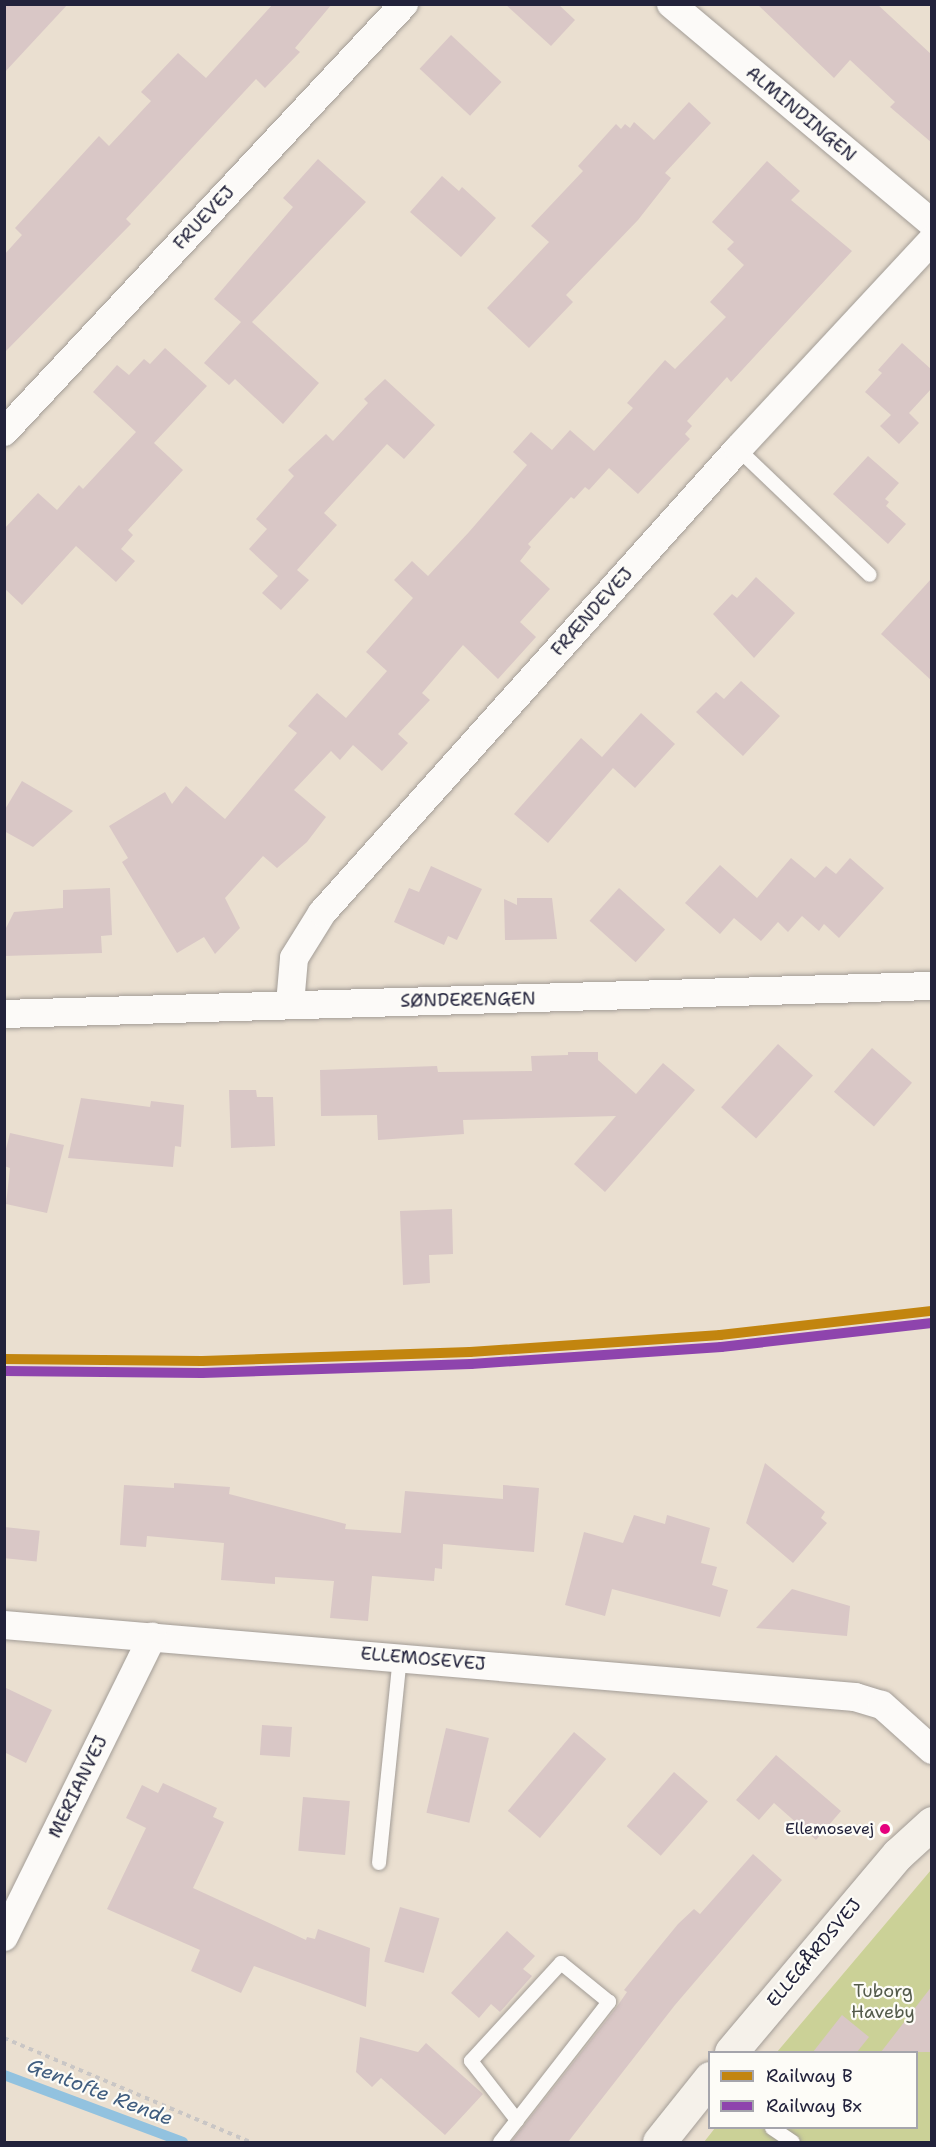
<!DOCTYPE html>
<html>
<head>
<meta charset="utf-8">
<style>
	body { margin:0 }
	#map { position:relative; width:936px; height:2147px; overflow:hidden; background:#eadfd0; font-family:"Shantell Sans",sans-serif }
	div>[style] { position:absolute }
	.green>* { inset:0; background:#cbd197 }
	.stream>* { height:10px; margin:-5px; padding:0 5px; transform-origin:5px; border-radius:5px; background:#92c2df }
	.building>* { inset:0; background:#d9c7c6; transform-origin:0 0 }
	.path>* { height:4px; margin-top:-2px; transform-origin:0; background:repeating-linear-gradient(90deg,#c9c6c5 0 4.5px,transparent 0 9px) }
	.roads { filter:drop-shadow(0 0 2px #a39d97) drop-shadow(0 0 2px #a39d97) }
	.lane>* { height:14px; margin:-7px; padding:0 7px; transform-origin:7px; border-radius:7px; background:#fcfaf8 }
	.street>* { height:28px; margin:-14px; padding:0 14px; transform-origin:14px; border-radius:14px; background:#fcfaf8 }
	.secondary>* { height:33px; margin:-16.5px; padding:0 16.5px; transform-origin:16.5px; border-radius:16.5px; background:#f5f1ea }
	.rail-1>* { height:10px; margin:-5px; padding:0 5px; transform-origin:5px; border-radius:5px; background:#c2850f }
	.rail-2>* { height:10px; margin:-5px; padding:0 5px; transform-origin:5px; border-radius:5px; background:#8e44ad }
	.dots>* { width:16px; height:16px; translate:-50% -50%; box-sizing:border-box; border:3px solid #fdfcf7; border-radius:50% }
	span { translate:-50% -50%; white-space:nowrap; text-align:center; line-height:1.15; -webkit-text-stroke:4.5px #fdfcf7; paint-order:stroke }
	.bus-label { font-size:16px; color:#22223b }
	.right { translate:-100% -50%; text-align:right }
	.street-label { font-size:18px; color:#22223b }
	.park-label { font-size:18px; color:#545b4b }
	.water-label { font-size:20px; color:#405d7f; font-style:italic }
	.frame { position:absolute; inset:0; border:6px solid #22223b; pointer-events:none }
	.legend { position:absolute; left:708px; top:2051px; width:210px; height:78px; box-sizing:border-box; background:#fdfcf7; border:2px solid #a5a5ac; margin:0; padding:8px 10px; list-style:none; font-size:18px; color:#22223b }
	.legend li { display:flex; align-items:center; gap:12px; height:30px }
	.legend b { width:30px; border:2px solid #a5a5ac }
</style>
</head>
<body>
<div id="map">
	<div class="green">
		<div style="clip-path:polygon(931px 1870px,931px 2142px,704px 2142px,715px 2128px,916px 2128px,916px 2052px,777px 2052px)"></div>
	</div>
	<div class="stream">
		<div style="left:4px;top:2075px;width:191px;rotate:20.5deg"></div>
	</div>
	<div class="building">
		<div style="clip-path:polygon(4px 4px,68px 4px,4px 73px)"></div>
		<div style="clip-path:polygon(273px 4px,332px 4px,295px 48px,300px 52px,265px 88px,256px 79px,126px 219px,131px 224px,4px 353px,4px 255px,22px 235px,15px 228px,99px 136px,109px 146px,151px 101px,141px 92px,178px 53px,206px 78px)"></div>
		<div style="clip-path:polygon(505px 4px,558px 4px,575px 20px,551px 46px)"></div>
		<div style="clip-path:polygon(757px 4px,877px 4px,932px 55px,932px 143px,890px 107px,895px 102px,850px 60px,834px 78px)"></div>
		<div style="left:451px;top:35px;width:69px;height:46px;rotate:43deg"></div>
		<div style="clip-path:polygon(689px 102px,711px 123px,665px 173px,671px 178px,638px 220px,566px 295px,573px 302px,529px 348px,487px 308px,549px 242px,531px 226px,583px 171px,578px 166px,616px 124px,621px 129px,625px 124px,630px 128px,634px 122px,654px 140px)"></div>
		<div style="clip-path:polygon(318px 159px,366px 202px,252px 322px,319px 383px,283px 424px,235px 379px,229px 385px,204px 363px,241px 322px,214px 299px,293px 207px,283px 198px)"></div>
		<div style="clip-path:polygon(767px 161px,800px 191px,791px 200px,852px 251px,731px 382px,727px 377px,687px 421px,692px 426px,685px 434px,690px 439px,638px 494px,609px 468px,589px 490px,585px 487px,574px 499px,571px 497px,528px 544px,531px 547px,520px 561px,550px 589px,520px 622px,536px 637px,498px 679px,463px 645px,422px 693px,430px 700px,398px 734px,408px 743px,382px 771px,353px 745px,340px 760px,331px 751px,294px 790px,326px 817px,307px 842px,277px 868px,263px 856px,225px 898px,240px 928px,215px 954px,204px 937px,177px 953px,122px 862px,128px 858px,109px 826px,165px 792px,172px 804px,186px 786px,225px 819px,297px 733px,288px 726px,317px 693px,346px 718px,387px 671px,366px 652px,413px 598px,394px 580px,412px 561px,428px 576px,469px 532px,527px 465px,513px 452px,531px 432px,552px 450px,570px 430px,594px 451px,633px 408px,627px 403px,665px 360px,675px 369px,726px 317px,710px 302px,744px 265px,727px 249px,734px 242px,712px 222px)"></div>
		<div style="clip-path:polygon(442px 176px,459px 191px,462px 187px,496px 218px,461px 257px,410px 212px)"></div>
		<div style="clip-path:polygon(902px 343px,932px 370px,932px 388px,909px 413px,919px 423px,899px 444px,880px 426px,891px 415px,865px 392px,882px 373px,878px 370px)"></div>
		<div style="clip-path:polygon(165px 348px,207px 386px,154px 443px,183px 470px,128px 530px,133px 535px,121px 549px,135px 561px,116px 582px,76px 546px,22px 605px,4px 588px,4px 529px,38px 493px,57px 510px,79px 485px,83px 489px,136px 432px,93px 392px,117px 365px,129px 375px,144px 359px,150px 364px)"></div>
		<div style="clip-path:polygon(385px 379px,435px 425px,404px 459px,387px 444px,324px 513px,337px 525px,297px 570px,309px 580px,281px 610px,262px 593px,278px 576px,249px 549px,267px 529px,256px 519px,294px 476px,288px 470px,326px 434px,333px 441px,368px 403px,364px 399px)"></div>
		<div style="clip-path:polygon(868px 456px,899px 483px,885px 499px,889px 502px,886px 506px,906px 524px,888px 544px,833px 494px)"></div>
		<div style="clip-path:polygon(756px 577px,795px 613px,754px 658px,713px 614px,732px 594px,737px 598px)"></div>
		<div style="clip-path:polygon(932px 578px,932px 681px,881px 634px)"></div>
		<div style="clip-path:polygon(741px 681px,780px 716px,743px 756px,696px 712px,716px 692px,724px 699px)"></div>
		<div style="clip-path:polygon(641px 713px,675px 744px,635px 788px,613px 768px,548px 843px,514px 814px,581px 738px,602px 757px)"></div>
		<div style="clip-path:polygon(22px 781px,73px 811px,33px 847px,4px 831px,4px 811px)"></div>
		<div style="clip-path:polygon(791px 858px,815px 878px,826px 866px,836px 874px,850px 858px,884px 888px,839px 938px,824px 924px,819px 931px,802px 916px,788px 932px,778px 922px,761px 941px,734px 918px,720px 934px,685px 903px,720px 865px,757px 898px)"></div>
		<div style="clip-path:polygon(431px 866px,482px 889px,457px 940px,448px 936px,444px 945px,394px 922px,409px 888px,419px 892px)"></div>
		<div style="clip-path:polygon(110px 888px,112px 935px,101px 936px,102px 953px,4px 956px,4px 932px,14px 912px,63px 908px,63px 890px)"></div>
		<div style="left:619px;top:888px;width:62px;height:44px;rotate:42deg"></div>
		<div style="clip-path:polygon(517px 898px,552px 898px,557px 939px,505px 940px,504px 899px,517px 905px)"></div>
		<div style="left:778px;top:1044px;width:47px;height:85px;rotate:42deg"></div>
		<div style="left:872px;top:1048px;width:53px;height:58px;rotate:41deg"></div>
		<div style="clip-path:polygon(568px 1052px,598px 1052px,598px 1060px,636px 1094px,663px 1063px,695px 1090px,605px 1192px,574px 1164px,616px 1116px,463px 1120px,464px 1134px,378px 1140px,377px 1115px,321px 1116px,320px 1070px,437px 1066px,438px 1072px,532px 1071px,531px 1056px,568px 1055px)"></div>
		<div style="clip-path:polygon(229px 1090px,256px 1090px,257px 1097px,273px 1097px,275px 1146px,231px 1148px)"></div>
		<div style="clip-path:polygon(81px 1098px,150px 1107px,151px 1101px,184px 1105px,181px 1147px,175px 1146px,173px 1167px,68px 1158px)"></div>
		<div style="clip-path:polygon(10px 1133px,64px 1145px,47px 1213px,6px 1204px,10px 1168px,4px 1166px,4px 1157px)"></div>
		<div style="clip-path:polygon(452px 1209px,453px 1254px,429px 1255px,430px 1283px,403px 1285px,400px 1211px)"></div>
		<div style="clip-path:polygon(765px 1463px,825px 1512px,821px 1518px,827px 1523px,793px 1563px,746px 1523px)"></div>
		<div style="clip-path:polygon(174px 1483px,230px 1487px,229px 1494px,346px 1524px,345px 1529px,401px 1533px,405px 1491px,503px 1499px,503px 1485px,539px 1488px,534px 1552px,443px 1544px,442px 1569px,435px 1568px,434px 1581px,372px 1576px,368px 1621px,330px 1618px,334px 1581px,275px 1577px,275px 1584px,221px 1580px,224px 1543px,147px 1536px,146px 1547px,120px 1545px,124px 1485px,174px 1488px)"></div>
		<div style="clip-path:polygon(634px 1515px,665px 1524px,667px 1515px,710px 1528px,701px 1563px,717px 1567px,712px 1585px,728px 1590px,720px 1617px,612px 1589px,605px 1616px,565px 1605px,584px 1532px,623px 1543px)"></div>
		<div style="left:4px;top:1527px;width:36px;height:31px;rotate:6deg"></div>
		<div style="clip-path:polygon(792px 1589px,850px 1606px,847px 1636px,756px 1628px)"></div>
		<div style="clip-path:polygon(4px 1687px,52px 1710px,26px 1763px,4px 1752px)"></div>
		<div style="left:262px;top:1725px;width:30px;height:30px;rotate:4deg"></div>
		<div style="left:446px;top:1728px;width:44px;height:87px;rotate:13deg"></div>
		<div style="left:574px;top:1732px;width:42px;height:103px;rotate:40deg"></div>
		<div style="clip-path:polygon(776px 1755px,841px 1811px,816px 1840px,774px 1803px,759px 1820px,736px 1800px)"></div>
		<div style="left:674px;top:1772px;width:45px;height:72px;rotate:41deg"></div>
		<div style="clip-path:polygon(163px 1783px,217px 1808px,213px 1817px,224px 1822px,193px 1888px,306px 1940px,307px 1937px,315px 1939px,318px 1929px,370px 1948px,366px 2007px,254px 1966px,241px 1993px,191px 1971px,200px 1950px,107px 1909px,146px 1828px,126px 1818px,142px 1785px,158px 1793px)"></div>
		<div style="left:303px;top:1797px;width:47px;height:54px;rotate:5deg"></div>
		<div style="clip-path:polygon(753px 1854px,782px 1880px,675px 2005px,568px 2142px,511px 2142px,616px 2008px,627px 1992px,624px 1990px,678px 1924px,694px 1909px,700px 1914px)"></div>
		<div style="left:400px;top:1907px;width:41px;height:57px;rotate:16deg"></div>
		<div style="clip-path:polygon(507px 1931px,535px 1956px,523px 1969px,532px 1976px,500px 2012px,491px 2004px,479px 2018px,451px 1993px)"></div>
		<div style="clip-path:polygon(932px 1986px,932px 2052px,881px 2052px)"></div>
		<div style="clip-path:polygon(842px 2015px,869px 2037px,857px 2052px,813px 2052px)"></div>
		<div style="clip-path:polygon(360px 2037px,418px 2052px,426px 2043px,483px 2094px,445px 2135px,381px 2078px,372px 2087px,356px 2072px)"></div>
	</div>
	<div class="path">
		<div style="left:4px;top:2038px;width:267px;rotate:22.9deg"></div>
	</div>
	<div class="roads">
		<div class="lane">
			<div style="left:738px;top:449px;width:182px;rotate:43.7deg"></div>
			<div style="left:379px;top:1863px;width:207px;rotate:-84.2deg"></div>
			<div style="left:772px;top:2128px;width:25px;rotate:34deg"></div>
			<div style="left:500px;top:2142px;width:28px;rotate:-52deg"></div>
			<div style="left:517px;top:2120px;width:150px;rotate:-52.1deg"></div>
			<div style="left:609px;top:2002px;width:62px;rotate:-140.9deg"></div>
			<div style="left:561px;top:1963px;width:133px;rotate:132.6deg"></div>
			<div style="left:471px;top:2061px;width:75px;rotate:52.1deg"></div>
		</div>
		<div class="street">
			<div style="left:671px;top:4px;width:341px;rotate:40deg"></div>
			<div style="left:4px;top:432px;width:586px;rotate:-46.94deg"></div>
			<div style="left:290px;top:1004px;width:46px;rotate:-85deg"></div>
			<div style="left:294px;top:958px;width:53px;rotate:-58.1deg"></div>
			<div style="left:322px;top:913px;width:623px;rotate:-48.12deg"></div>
			<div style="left:738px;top:449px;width:285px;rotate:-47.1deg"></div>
			<div style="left:4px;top:1014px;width:928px;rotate:-1.73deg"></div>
			<div style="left:4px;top:1625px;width:854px;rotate:4.84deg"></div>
			<div style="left:855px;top:1697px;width:28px;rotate:17deg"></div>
			<div style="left:882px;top:1705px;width:67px;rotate:42deg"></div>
			<div style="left:4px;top:1937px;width:335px;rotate:-63.7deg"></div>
		</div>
		<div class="secondary">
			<div style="left:731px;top:2052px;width:259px;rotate:-49.9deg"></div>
			<div style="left:898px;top:1854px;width:46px;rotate:-42.4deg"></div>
			<div style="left:659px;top:2142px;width:82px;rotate:-51.4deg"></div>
		</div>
	</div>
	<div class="rail-1">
		<div style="left:4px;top:1359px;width:198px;rotate:0.6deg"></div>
		<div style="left:202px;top:1361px;width:268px;rotate:-1.9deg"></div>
		<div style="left:470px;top:1352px;width:251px;rotate:-3.9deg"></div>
		<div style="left:720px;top:1335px;width:213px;rotate:-6.5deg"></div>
	</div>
	<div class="rail-2">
		<div style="left:4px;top:1371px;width:198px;rotate:0.6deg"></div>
		<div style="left:202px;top:1373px;width:269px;rotate:-1.9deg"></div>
		<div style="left:471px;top:1364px;width:251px;rotate:-3.9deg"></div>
		<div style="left:721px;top:1347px;width:212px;rotate:-6.5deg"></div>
	</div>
	<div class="dots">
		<div style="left:885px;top:1829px;background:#e5007d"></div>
	</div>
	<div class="bus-label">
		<span class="right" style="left:874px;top:1829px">Ellemosevej</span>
	</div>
	<div class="street-label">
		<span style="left:801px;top:114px;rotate:40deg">ALMINDINGEN</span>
		<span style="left:204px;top:218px;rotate:-47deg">FRUEVEJ</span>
		<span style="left:592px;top:612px;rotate:-48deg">FRÆNDEVEJ</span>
		<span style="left:468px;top:1000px;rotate:-1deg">SØNDERENGEN</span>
		<span style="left:423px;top:1659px;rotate:5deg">ELLEMOSEVEJ</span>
		<span style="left:78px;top:1787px;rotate:-64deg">MERIANVEJ</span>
		<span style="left:814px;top:1953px;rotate:-50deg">ELLEGÅRDSVEJ</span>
	</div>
	<div class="park-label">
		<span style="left:883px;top:2002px">Tuborg<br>Haveby</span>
	</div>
	<div class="water-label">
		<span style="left:100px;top:2092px;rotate:21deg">Gentofte Rende</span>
	</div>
	<div class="frame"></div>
	<ul class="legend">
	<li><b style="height:8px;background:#c2850f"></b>Railway B</li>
	<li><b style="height:8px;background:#8e44ad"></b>Railway Bx</li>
	</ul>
</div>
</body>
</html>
